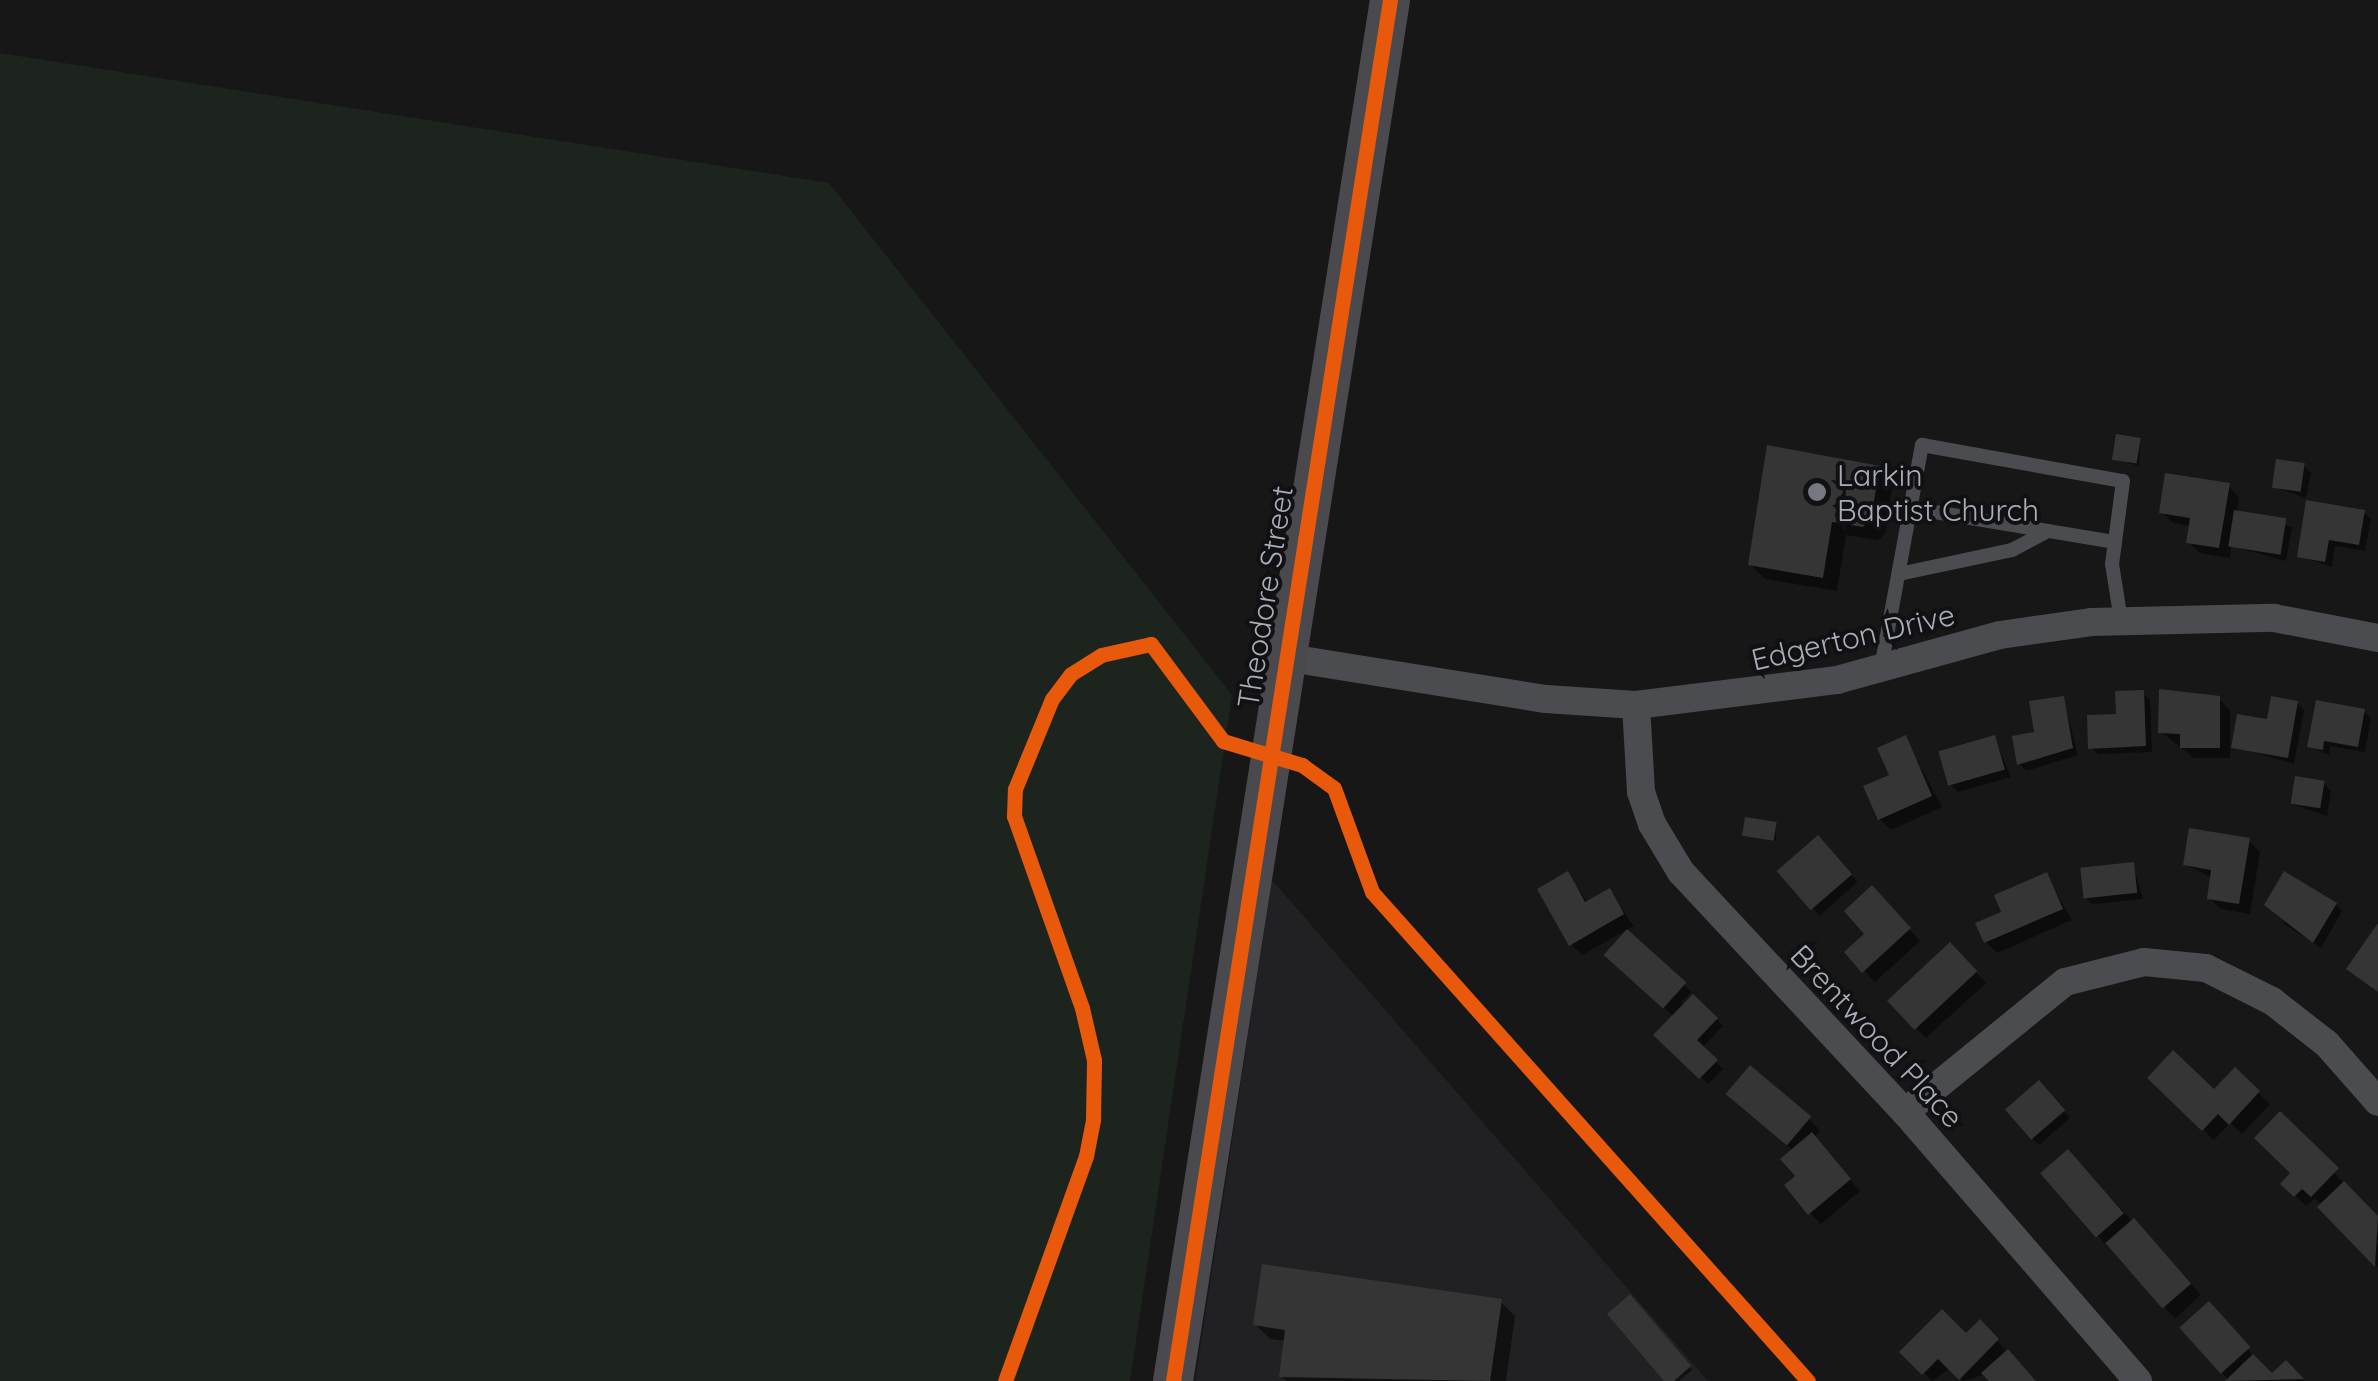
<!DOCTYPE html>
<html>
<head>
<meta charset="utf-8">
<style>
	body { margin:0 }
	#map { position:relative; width:2378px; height:1381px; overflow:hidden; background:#171717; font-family:Quicksand,sans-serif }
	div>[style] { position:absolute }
	.built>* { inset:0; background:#212123 }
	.green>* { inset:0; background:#1d241e }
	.shadow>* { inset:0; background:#0007; transform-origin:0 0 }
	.building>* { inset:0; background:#353536; transform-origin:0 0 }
	.lane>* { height:14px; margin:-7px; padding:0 7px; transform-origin:7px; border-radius:7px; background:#4b4c50 }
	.street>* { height:28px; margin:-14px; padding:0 14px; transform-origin:14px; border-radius:14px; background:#4b4c50 }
	.secondary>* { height:40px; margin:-20px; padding:0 20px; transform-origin:20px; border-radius:20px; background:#4a4a4e }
	.cycleway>* { height:15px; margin:-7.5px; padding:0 7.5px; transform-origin:7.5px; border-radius:7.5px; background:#e8590c }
	.dots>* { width:28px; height:28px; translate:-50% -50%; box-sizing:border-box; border:5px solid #111113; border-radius:50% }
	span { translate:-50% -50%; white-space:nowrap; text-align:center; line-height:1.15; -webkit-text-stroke:8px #111113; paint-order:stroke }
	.poi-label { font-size:30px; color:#a8adb8 }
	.left { translate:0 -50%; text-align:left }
	.street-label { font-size:30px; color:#a8adb8 }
</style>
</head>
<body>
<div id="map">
	<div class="built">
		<div style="clip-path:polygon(1272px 880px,1708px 1381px,1195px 1381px)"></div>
	</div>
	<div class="green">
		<div style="clip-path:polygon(0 53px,829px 183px,1232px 695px,1130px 1381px,0 1381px)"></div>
	</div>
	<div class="shadow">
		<div style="clip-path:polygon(2140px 440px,2139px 466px,2114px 459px)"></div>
		<div style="clip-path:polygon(2304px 466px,2311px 473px,2306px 498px,2274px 487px)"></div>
		<div style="clip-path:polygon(1878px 468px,1893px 483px,1885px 534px,1878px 540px,1846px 535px,1837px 591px,1765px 579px,1750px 564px)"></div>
		<div style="clip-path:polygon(2228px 486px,2239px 497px,2237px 513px,2292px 527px,2286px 561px,2231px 546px,2230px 558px,2200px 553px,2188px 542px,2191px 526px,2173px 523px,2162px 512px)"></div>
		<div style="clip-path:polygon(2364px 512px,2371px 519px,2365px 551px,2335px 546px,2332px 567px,2299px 556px)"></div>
		<div style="clip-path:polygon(2143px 693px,2150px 700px,2152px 752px,2098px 754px,2091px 747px)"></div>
		<div style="clip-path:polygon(2063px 698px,2078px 755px,2026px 771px,2019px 764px)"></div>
		<div style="clip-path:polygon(2219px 699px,2230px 710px,2230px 758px,2194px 758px,2161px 732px)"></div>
		<div style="clip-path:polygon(2297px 703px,2304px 710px,2294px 764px,2234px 747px)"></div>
		<div style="clip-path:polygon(2364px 711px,2371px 718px,2365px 752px,2330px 746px,2329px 755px,2310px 746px)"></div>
		<div style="clip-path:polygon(1994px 737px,2011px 777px,1958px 792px,1951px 785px)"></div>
		<div style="clip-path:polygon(1905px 738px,1942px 807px,1891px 830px,1880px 819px)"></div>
		<div style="clip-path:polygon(2324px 784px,2331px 791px,2327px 816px,2292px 804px)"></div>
		<div style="clip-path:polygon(1775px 824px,1776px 841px,1745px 835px)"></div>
		<div style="left:1818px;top:838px;width:59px;height:51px;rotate:48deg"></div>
		<div style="clip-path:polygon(2249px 841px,2260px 852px,2250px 914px,2221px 909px,2209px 898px,2213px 878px,2186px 865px)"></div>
		<div style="clip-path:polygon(2133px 865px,2143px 899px,2092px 904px,2085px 897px)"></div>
		<div style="clip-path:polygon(1567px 875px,1588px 903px,1609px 891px,1634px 926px,1582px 955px,1571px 944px)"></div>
		<div style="clip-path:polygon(2046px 875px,2072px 920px,1997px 953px,1986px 942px,2005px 913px)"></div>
		<div style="clip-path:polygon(1883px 900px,1920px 941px,1875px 982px,1847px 952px,1868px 934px)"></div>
		<div style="clip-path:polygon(2336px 904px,2342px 911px,2321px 948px,2283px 923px)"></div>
		<div style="clip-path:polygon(1627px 932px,1691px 992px,1679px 1005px,1693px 997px,1723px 1026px,1702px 1048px,1723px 1069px,1708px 1084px,1657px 1035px,1674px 1017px,1607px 955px)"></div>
		<div style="clip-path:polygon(1961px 956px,1986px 983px,1926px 1038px,1915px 1027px)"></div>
		<div style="clip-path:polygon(2235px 1070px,2270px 1104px,2242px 1134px,2230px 1123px,2214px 1140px,2150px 1078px,2214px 1093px)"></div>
		<div style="clip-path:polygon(2045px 1090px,2070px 1118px,2039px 1145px,2032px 1138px)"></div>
		<div style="clip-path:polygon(1740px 1105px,1809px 1119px,1820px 1130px,1814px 1138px,1860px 1191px,1821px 1224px,1810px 1213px,1793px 1151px)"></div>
		<div style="clip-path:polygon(2280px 1115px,2378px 1220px,2378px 1267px,2315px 1198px,2306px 1206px,2283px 1184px,2293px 1173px)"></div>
		<div style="left:2078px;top:1163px;width:180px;height:35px;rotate:47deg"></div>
		<div style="clip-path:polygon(1630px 1297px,1692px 1370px,1679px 1381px,1667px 1381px)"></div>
		<div style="clip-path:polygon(1500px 1301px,1515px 1316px,1506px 1381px,1287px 1381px,1281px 1376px,1286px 1341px,1270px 1339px,1255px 1324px)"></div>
		<div style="clip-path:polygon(2209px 1305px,2272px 1377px,2286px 1363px,2303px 1381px,2229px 1381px,2183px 1328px)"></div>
		<div style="clip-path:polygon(1980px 1322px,2034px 1381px,1992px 1381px,1986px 1374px,1963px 1381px,1951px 1368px,1932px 1381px,1903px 1352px,1966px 1337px)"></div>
	</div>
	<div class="building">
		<div style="left:2116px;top:434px;width:25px;height:26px;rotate:9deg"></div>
		<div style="clip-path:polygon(1767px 445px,1880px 466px,1871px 519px,1863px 527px,1832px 522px,1823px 578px,1748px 565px)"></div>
		<div style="left:2276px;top:459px;width:29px;height:29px;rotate:8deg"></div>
		<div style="clip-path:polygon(2165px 473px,2230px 483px,2219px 548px,2186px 543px,2190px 518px,2159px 513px)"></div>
		<div style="clip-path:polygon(2306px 500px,2365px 510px,2359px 545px,2329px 540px,2325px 562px,2297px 557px)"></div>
		<div style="left:2234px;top:510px;width:53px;height:37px;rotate:9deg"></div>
		<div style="clip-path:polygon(2159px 689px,2220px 696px,2220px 748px,2180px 748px,2180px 734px,2158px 733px)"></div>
		<div style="clip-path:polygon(2144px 690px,2146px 746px,2088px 749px,2087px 715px,2116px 714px,2115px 691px)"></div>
		<div style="clip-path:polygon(2064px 696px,2073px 748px,2017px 765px,2012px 736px,2034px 732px,2029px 701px)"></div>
		<div style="clip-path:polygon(2271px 696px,2298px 701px,2288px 758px,2231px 748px,2237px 714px,2267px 719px)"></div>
		<div style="clip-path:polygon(2316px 700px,2365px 709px,2358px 747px,2324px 741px,2323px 750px,2307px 747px)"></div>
		<div style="clip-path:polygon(1906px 735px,1932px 796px,1878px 820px,1863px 786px,1889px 775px,1877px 748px)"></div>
		<div style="left:1995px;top:735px;width:36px;height:59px;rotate:74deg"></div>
		<div style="left:2295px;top:776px;width:30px;height:28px;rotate:9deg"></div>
		<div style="left:1745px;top:817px;width:32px;height:19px;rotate:9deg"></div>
		<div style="clip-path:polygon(2189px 828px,2250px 838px,2239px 904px,2207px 899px,2211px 870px,2183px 865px)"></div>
		<div style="left:1818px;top:835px;width:52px;height:55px;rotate:49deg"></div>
		<div style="left:2134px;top:862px;width:31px;height:54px;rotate:84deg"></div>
		<div style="clip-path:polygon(1568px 871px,1585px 902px,1610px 888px,1624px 914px,1569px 946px,1537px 889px)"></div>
		<div style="clip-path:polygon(2284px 871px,2337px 903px,2313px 943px,2264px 905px)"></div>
		<div style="clip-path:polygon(2047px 872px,2063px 909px,1984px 943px,1975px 923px,2001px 912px,1994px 895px)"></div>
		<div style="clip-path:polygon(1872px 885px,1911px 928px,1862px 973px,1844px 952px,1864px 934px,1844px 911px)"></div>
		<div style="clip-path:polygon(2378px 923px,2378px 992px,2346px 969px)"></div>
		<div style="left:1627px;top:929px;width:80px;height:35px;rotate:42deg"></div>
		<div style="left:1950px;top:942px;width:40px;height:86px;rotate:47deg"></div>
		<div style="clip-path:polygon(1693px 994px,1718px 1018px,1697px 1040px,1718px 1060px,1699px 1079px,1653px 1035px)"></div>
		<div style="clip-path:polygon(2173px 1050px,2214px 1089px,2235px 1067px,2260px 1091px,2229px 1125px,2218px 1114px,2202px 1131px,2147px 1078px)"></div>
		<div style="left:1750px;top:1065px;width:80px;height:38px;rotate:40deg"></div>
		<div style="left:2039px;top:1080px;width:40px;height:45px;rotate:49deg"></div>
		<div style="clip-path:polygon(2280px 1111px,2339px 1168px,2311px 1197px,2302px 1189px,2294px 1197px,2280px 1184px,2290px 1173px,2254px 1138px)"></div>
		<div style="clip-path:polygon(1812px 1132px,1851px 1179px,1808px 1215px,1784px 1185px,1795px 1176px,1780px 1159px)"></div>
		<div style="left:2068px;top:1149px;width:85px;height:37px;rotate:49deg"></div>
		<div style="clip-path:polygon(2344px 1181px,2378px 1216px,2375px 1267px,2317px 1207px)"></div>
		<div style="left:2134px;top:1218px;width:87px;height:38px;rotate:49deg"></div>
		<div style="clip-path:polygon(1262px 1264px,1502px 1299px,1490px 1381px,1279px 1377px,1285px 1330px,1253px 1325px)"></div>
		<div style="clip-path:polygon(1630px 1294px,1691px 1366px,1674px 1381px,1664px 1381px,1607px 1314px)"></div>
		<div style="left:2209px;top:1301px;width:62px;height:40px;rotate:48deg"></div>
		<div style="clip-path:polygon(1942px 1309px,1966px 1333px,1980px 1319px,1999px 1339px,1959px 1380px,1938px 1359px,1922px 1375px,1899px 1352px)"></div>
		<div style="clip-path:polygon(2008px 1349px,2036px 1381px,1989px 1381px,1981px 1373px)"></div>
		<div style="clip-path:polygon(2253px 1354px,2272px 1373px,2286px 1360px,2304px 1379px,2225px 1381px)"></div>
	</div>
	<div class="lane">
		<div style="left:1911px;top:508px;width:207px;rotate:9.5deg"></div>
		<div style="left:1899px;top:574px;width:116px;rotate:-12deg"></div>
		<div style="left:2012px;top:550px;width:41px;rotate:-27.8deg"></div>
		<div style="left:1881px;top:668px;width:227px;rotate:-79.6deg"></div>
		<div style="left:1922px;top:445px;width:204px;rotate:10.2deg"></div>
		<div style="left:2123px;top:481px;width:84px;rotate:97.5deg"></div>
		<div style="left:2112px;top:564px;width:57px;rotate:80.9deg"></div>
	</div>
	<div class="street">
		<div style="left:1283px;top:657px;width:266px;rotate:9.1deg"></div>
		<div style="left:1546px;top:699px;width:90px;rotate:3.8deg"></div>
		<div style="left:1636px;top:705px;width:203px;rotate:-7.1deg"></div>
		<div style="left:1837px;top:680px;width:169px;rotate:-15.4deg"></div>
		<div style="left:2000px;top:635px;width:92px;rotate:-8.1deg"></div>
		<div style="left:2091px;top:622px;width:183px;rotate:-1.3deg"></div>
		<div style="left:2274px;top:618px;width:106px;rotate:10.9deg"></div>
		<div style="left:1636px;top:705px;width:87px;rotate:86.7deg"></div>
		<div style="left:1641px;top:792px;width:34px;rotate:71deg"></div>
		<div style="left:1652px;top:824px;width:56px;rotate:58.9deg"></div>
		<div style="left:1681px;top:872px;width:328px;rotate:47deg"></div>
		<div style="left:1905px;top:1112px;width:356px;rotate:49.1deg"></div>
		<div style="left:1905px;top:1112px;width:206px;rotate:-39.1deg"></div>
		<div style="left:2065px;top:982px;width:81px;rotate:-14.2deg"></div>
		<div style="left:2144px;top:962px;width:62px;rotate:5.5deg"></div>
		<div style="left:2206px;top:968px;width:74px;rotate:26.6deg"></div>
		<div style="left:2272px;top:1001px;width:70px;rotate:38deg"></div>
		<div style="left:2327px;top:1044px;width:77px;rotate:48.7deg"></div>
	</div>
	<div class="secondary">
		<div style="left:1173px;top:1381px;width:1398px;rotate:-81.07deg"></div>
	</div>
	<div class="cycleway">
		<div style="left:1005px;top:1381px;width:239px;rotate:-70.2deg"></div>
		<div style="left:1086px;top:1156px;width:38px;rotate:-79deg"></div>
		<div style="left:1093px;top:1119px;width:59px;rotate:-89deg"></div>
		<div style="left:1094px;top:1060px;width:53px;rotate:-103deg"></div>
		<div style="left:1082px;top:1008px;width:204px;rotate:-109.5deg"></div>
		<div style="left:1014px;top:816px;width:27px;rotate:-88deg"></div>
		<div style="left:1015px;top:789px;width:97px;rotate:-67.7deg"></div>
		<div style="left:1052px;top:699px;width:31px;rotate:-53deg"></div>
		<div style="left:1071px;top:674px;width:36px;rotate:-32deg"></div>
		<div style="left:1101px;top:655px;width:51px;rotate:-12.4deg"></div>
		<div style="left:1151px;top:644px;width:121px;rotate:53.4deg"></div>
		<div style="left:1223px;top:741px;width:83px;rotate:16.9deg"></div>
		<div style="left:1302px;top:765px;width:39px;rotate:36deg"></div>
		<div style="left:1334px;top:788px;width:111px;rotate:69.9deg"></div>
		<div style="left:1372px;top:892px;width:655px;rotate:48.28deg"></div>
		<div style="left:1173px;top:1381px;width:1398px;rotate:-81.07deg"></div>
	</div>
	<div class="dots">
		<div style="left:1817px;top:492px;background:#757880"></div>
	</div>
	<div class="poi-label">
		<span class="left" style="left:1837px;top:492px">Larkin<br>Baptist Church</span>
	</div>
	<div class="street-label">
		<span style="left:1265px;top:597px;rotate:-81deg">Theodore Street</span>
		<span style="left:1853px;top:637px;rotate:-13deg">Edgerton Drive</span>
		<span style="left:1877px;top:1036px;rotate:47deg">Brentwood Place</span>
	</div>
</div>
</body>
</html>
